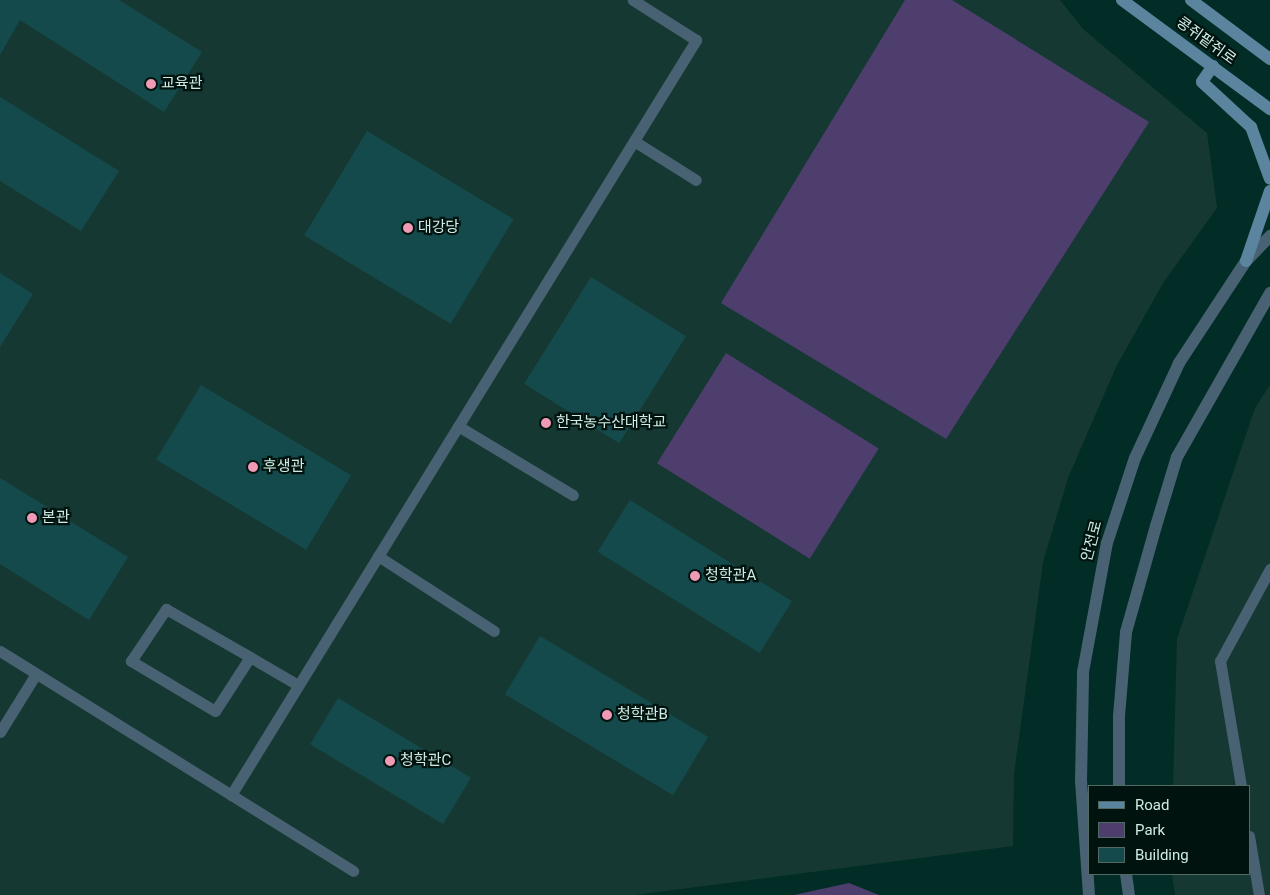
<!DOCTYPE html>
<html>
<head>
<meta charset="utf-8">
<style>
	body { margin:0 }
	#map { position:relative; width:1270px; height:895px; overflow:hidden; background:#012d26; font-family:Roboto,"Noto Sans KR",sans-serif }
	div>[style] { position:absolute }
	.built>* { inset:0; background:#163832 }
	.green>* { inset:0; background:#4e3e6e; transform-origin:0 0 }
	.building>* { inset:0; background:#154a4c; transform-origin:0 0 }
	.service>* { height:11px; margin:-5.5px; padding:0 5.5px; transform-origin:5.5px; border-radius:5.5px; background:#496273 }
	.tertiary>* { height:12px; margin:-6px; padding:0 6px; transform-origin:6px; border-radius:6px; background:#496273 }
	.secondary>* { height:12px; margin:-6px; padding:0 6px; transform-origin:6px; border-radius:6px; background:#5b849f }
	.dots>* { width:14px; height:14px; translate:-50% -50%; box-sizing:border-box; border:2px solid #00130f; border-radius:50% }
	span { translate:-50% -50%; white-space:nowrap; text-align:center; line-height:1.15; -webkit-text-stroke:4.5px #00130f; paint-order:stroke }
	.street-label { font-size:15px; color:#cfebe4 }
	.poi-label { font-size:15px; color:#cfebe4 }
	.left { translate:0 -50%; text-align:left }
	.legend { position:absolute; left:1088px; top:785px; width:162px; height:90px; box-sizing:border-box; background:#00130f; border:1px solid #536964; margin:0; padding:6px 9px; list-style:none; font-size:15px; color:#cfebe4 }
	.legend li { display:flex; align-items:center; gap:10px; height:25px }
	.legend b { width:25px; border:1px solid #536964 }
</style>
</head>
<body>
<div id="map">
	<div class="built">
		<div style="clip-path:polygon(0 0,1060px 0,1083px 29px,1207px 133px,1217px 208px,1163px 283px,1116px 367px,1068px 478px,1043px 562px,1014px 774px,1013px 846px,635px 895px,0 895px)"></div>
		<div style="clip-path:polygon(1270px 385px,1270px 895px,1175px 895px,1172px 874px,1249px 874px,1249px 786px,1173px 786px,1177px 639px,1255px 408px)"></div>
	</div>
	<div class="green">
		<div style="clip-path:polygon(905px 0,952px 0,1149px 122px,946px 439px,721px 303px)"></div>
		<div style="left:726px;top:353px;width:180px;height:130px;rotate:32deg"></div>
		<div style="clip-path:polygon(849px 883px,879px 895px,794px 895px)"></div>
	</div>
	<div class="building">
		<div style="clip-path:polygon(0 0,119px 0,202px 52px,164px 112px,20px 20px,0 55px)"></div>
		<div style="clip-path:polygon(0 97px,119px 171px,81px 231px,0 181px)"></div>
		<div style="left:367px;top:131px;width:171px;height:122px;rotate:31deg"></div>
		<div style="clip-path:polygon(0 273px,33px 294px,0 347px)"></div>
		<div style="left:591px;top:277px;width:112px;height:126px;rotate:32deg"></div>
		<div style="left:201px;top:385px;width:175px;height:87px;rotate:31deg"></div>
		<div style="clip-path:polygon(0 478px,128px 557px,89px 620px,0 564px)"></div>
		<div style="left:630px;top:500px;width:191px;height:61px;rotate:32deg"></div>
		<div style="left:540px;top:636px;width:196px;height:68px;rotate:31deg"></div>
		<div style="left:338px;top:698px;width:155px;height:54px;rotate:31deg"></div>
	</div>
	<div class="service">
		<div style="left:634px;top:141px;width:73px;rotate:32.2deg"></div>
		<div style="left:458px;top:426px;width:134px;rotate:31deg"></div>
		<div style="left:378px;top:556px;width:138px;rotate:32.9deg"></div>
		<div style="left:0;top:651px;width:416px;rotate:31.9deg"></div>
		<div style="left:250px;top:657px;width:64px;rotate:122.9deg"></div>
		<div style="left:215px;top:711px;width:98px;rotate:-149.2deg"></div>
		<div style="left:131px;top:661px;width:63px;rotate:-56.1deg"></div>
		<div style="left:166px;top:609px;width:97px;rotate:29.7deg"></div>
		<div style="left:250px;top:657px;width:56px;rotate:30.3deg"></div>
		<div style="left:0;top:732px;width:68px;rotate:-58.2deg"></div>
		<div style="left:1241px;top:786px;width:127px;rotate:-99.5deg"></div>
		<div style="left:1220px;top:661px;width:105px;rotate:-61.5deg"></div>
		<div style="left:231px;top:795px;width:887px;rotate:-58.37deg"></div>
		<div style="left:696px;top:40px;width:75px;rotate:-147.6deg"></div>
		<div style="left:1249px;top:836px;width:60px;rotate:80.4deg"></div>
	</div>
	<div class="tertiary">
		<div style="left:1119px;top:786px;width:70px;rotate:-90deg"></div>
		<div style="left:1119px;top:716px;width:84px;rotate:-85.2deg"></div>
		<div style="left:1126px;top:632px;width:110px;rotate:-74.2deg"></div>
		<div style="left:1156px;top:526px;width:72px;rotate:-73.1deg"></div>
		<div style="left:1177px;top:457px;width:189px;rotate:-60.4deg"></div>
		<div style="left:1126px;top:874px;width:21px;rotate:82deg"></div>
		<div style="left:1089px;top:895px;width:114px;rotate:-94deg"></div>
		<div style="left:1081px;top:781px;width:109px;rotate:-88.9deg"></div>
		<div style="left:1083px;top:672px;width:131px;rotate:-79.5deg"></div>
		<div style="left:1107px;top:543px;width:89px;rotate:-71.8deg"></div>
		<div style="left:1135px;top:458px;width:105px;rotate:-65.1deg"></div>
		<div style="left:1179px;top:363px;width:122px;rotate:-56.7deg"></div>
		<div style="left:1246px;top:261px;width:35px;rotate:-46deg"></div>
	</div>
	<div class="secondary">
		<div style="left:1122px;top:0;width:184px;rotate:36.4deg"></div>
		<div style="left:1191px;top:0;width:99px;rotate:36.8deg"></div>
		<div style="left:1213px;top:66px;width:19px;rotate:125deg"></div>
		<div style="left:1202px;top:82px;width:67px;rotate:42.6deg"></div>
		<div style="left:1251px;top:127px;width:55px;rotate:69.9deg"></div>
		<div style="left:1246px;top:261px;width:74px;rotate:-71.1deg"></div>
	</div>
	<div class="dots">
		<div style="left:151px;top:84px;background:#f09ab6"></div>
		<div style="left:408px;top:228px;background:#f09ab6"></div>
		<div style="left:546px;top:423px;background:#f09ab6"></div>
		<div style="left:253px;top:467px;background:#f09ab6"></div>
		<div style="left:32px;top:518px;background:#f09ab6"></div>
		<div style="left:695px;top:576px;background:#f09ab6"></div>
		<div style="left:607px;top:715px;background:#f09ab6"></div>
		<div style="left:390px;top:761px;background:#f09ab6"></div>
	</div>
	<div class="street-label">
		<span style="left:1206px;top:41px;rotate:36deg">콩쥐팥쥐로</span>
		<span style="left:1092px;top:541px;rotate:-75deg">안전로</span>
	</div>
	<div class="poi-label">
		<span class="left" style="left:161px;top:84px">교육관</span>
		<span class="left" style="left:418px;top:228px">대강당</span>
		<span class="left" style="left:556px;top:423px">한국농수산대학교</span>
		<span class="left" style="left:263px;top:467px">후생관</span>
		<span class="left" style="left:42px;top:518px">본관</span>
		<span class="left" style="left:705px;top:576px">청학관A</span>
		<span class="left" style="left:617px;top:715px">청학관B</span>
		<span class="left" style="left:400px;top:761px">청학관C</span>
	</div>
	<ul class="legend">
	<li><b style="height:6px;background:#5b849f"></b>Road</li>
	<li><b style="height:14px;background:#4e3e6e"></b>Park</li>
	<li><b style="height:14px;background:#154a4c"></b>Building</li>
	</ul>
</div>
</body>
</html>
